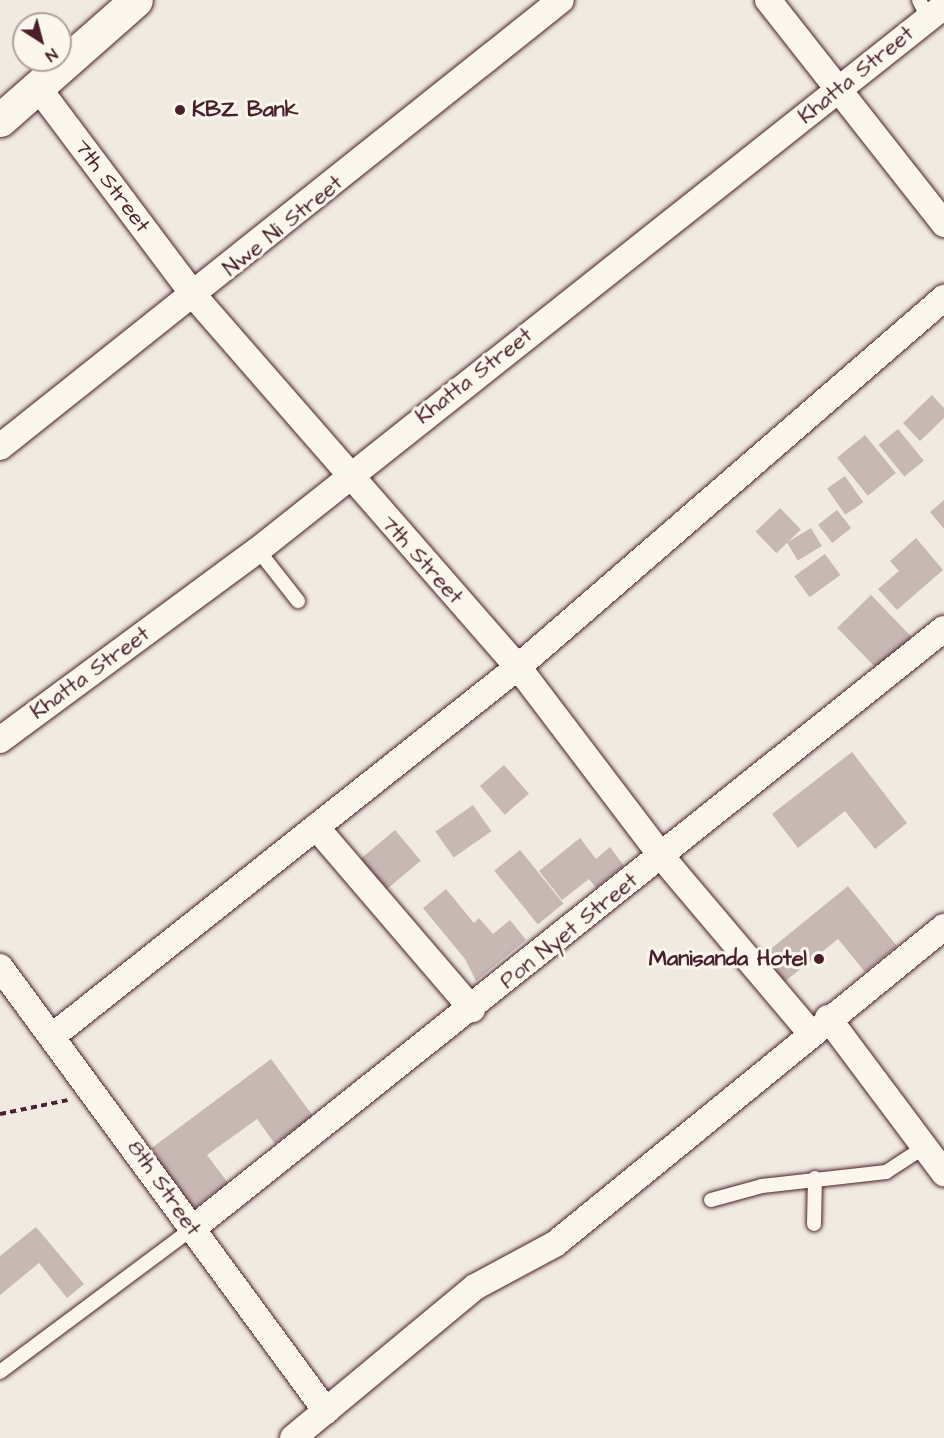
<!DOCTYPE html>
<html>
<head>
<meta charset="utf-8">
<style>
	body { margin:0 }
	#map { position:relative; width:944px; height:1438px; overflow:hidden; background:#f0eae0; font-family:"Architects Daughter",sans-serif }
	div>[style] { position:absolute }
	.building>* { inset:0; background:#c8b8b3; transform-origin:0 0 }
	.path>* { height:4px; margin-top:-2px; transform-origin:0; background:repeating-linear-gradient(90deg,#4a1f2b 0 6px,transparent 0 10.5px) }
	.roads { filter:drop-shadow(0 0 2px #4a1f2b) drop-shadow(0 0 2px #4a1f2b) }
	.service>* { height:14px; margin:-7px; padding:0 7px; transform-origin:7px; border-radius:7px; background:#fbf7ec }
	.minor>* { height:26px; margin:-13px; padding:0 13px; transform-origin:13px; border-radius:13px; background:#fbf7ec }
	.tertiary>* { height:33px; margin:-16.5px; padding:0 16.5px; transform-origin:16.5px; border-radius:16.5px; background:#fbf7ec }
	.dots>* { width:16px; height:16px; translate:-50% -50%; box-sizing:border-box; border:3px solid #fbf7ec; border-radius:50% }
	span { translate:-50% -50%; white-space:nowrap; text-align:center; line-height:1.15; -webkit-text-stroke:6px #fbf7ec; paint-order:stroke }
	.street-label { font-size:22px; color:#4a1f2b }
	.poi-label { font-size:22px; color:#4a1f2b; font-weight:700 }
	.left { translate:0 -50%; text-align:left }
	.right { translate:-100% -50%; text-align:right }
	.north { position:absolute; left:12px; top:12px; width:60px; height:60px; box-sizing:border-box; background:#fbf7ec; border:2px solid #b4a19f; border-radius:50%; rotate:144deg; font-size:16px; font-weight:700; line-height:24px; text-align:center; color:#4a1f2b }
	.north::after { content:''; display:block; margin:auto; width:21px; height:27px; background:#4a1f2b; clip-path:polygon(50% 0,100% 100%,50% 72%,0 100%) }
</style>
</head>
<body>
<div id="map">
	<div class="building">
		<div style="clip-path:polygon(932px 395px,944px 408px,944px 418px,920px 441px,903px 423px)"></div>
		<div style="left:898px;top:429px;width:41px;height:25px;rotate:51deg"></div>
		<div style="left:865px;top:435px;width:49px;height:36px;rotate:51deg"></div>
		<div style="left:845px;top:476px;width:32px;height:22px;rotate:55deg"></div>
		<div style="clip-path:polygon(944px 500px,944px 529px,930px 512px)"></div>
		<div style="left:780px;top:508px;width:30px;height:34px;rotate:46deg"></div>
		<div style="left:837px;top:510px;width:23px;height:24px;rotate:52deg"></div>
		<div style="left:811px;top:528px;width:21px;height:28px;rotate:59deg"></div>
		<div style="clip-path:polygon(916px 538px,943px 570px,897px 610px,878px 589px,899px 571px,890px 561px)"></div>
		<div style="left:825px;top:554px;width:26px;height:38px;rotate:54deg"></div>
		<div style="left:871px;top:595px;width:64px;height:47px;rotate:46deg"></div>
		<div style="clip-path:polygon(852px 752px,907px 823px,875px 849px,845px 811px,798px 848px,772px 814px)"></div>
		<div style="left:504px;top:765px;width:38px;height:32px;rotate:49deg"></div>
		<div style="left:473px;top:805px;width:32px;height:46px;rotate:55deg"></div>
		<div style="left:395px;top:830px;width:40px;height:46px;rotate:50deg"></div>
		<div style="clip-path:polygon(580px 838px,596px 859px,610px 847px,624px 866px,596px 888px,589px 879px,562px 900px,539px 871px)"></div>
		<div style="left:520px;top:850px;width:69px;height:33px;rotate:51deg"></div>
		<div style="clip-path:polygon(848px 886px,897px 946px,865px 972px,838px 939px,778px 987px,756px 961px)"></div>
		<div style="clip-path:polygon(446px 889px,474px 923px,479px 918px,493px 934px,510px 920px,526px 940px,476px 981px,465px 959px,423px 908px)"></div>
		<div style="clip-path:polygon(271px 1059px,313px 1116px,275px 1144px,257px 1119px,207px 1155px,228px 1183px,189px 1212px,145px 1153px)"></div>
		<div style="clip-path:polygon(36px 1227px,84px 1284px,67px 1298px,39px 1263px,0 1295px,0 1256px)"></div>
	</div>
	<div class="path">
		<div style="left:0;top:1114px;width:69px;rotate:-11.6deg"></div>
	</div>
	<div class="roads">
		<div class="service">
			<div style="left:919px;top:0;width:20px;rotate:63deg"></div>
			<div style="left:258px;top:550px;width:65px;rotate:51.9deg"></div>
			<div style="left:711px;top:1200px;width:53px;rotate:-15.4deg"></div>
			<div style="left:762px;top:1186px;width:125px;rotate:-6.4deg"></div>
			<div style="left:886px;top:1172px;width:48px;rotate:-33deg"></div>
			<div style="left:814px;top:1224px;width:46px;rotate:-88.8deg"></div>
			<div style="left:0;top:1372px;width:239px;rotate:-36.7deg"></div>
		</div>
		<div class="minor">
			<div style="left:768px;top:0;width:285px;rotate:51.8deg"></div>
			<div style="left:36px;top:85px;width:265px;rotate:53.1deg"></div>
			<div style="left:195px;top:297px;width:491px;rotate:48.9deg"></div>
			<div style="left:518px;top:667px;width:238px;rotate:52.8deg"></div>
			<div style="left:662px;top:857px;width:229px;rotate:49.8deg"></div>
			<div style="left:0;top:447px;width:717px;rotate:-38.55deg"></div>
			<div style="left:0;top:740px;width:320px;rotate:-36.4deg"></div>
			<div style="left:258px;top:550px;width:876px;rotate:-38.41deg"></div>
			<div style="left:316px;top:827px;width:240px;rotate:49.4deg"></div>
			<div style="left:0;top:967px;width:551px;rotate:53.71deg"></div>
			<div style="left:828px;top:1018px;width:194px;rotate:53.2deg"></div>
			<div style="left:54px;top:1035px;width:592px;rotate:-38.42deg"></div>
			<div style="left:518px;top:667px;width:564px;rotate:-40.9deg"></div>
			<div style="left:192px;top:1229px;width:962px;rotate:-38.59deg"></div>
			<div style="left:293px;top:1438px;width:236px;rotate:-39.7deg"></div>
			<div style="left:475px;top:1287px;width:91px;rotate:-28.3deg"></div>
			<div style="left:555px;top:1244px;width:502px;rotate:-39.18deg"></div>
		</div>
		<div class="tertiary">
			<div style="left:0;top:120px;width:181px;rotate:-41.4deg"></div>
		</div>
	</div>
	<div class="dots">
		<div style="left:180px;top:110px;background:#4a1f2b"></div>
		<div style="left:819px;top:959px;background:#4a1f2b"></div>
	</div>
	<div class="street-label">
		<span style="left:856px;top:75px;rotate:-39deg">Khatta Street</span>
		<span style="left:112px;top:186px;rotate:53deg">7th Street</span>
		<span style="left:283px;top:226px;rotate:-39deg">Nwe Ni Street</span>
		<span style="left:474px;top:376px;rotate:-38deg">Khatta Street</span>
		<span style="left:422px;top:560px;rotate:48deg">7th Street</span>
		<span style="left:90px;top:673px;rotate:-36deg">Khatta Street</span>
		<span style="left:569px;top:931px;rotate:-39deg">Pon Nyet Street</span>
		<span style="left:164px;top:1188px;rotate:55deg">8th Street</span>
	</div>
	<div class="poi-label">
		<span class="left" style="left:192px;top:110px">KBZ Bank</span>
		<span class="right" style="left:807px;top:959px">Manisanda Hotel</span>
	</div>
	<div class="north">N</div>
</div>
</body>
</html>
